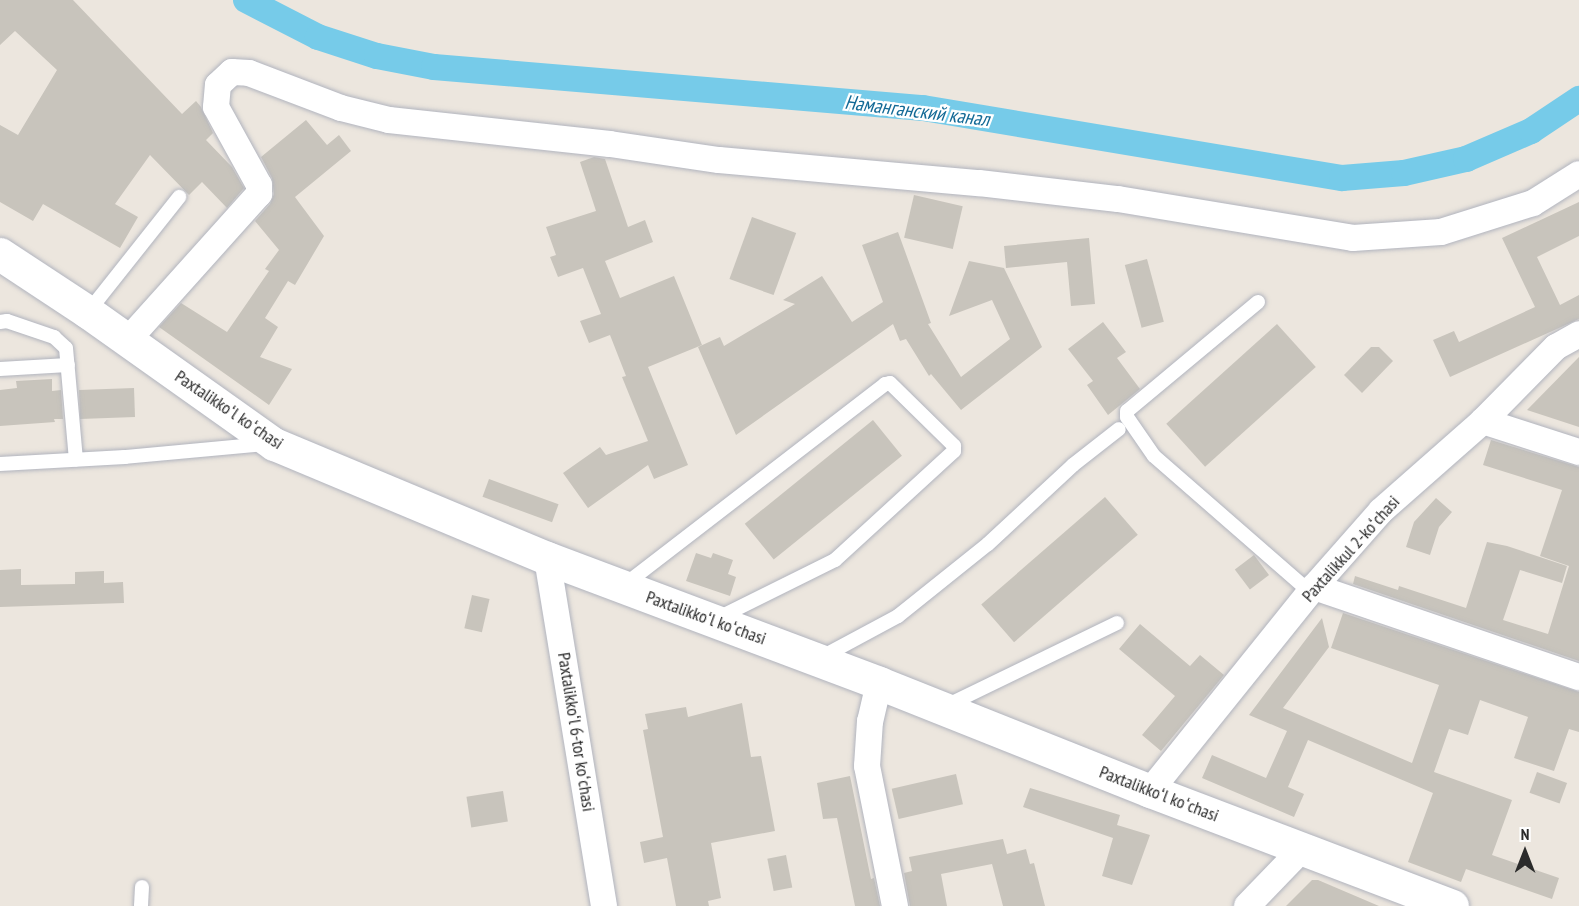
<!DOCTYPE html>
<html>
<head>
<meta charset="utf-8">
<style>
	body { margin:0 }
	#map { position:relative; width:1579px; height:906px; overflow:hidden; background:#ece6de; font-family:"PT Sans Narrow",sans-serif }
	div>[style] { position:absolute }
	.canal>* { height:26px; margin:-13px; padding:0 13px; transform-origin:13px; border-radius:13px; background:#76cbe9 }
	.building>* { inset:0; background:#c8c4bc; transform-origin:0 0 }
	.roads { filter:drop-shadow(0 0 2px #b1b4be) drop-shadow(0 0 2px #b1b4be) }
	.lane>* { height:14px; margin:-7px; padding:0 7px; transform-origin:7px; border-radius:7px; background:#fff }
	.street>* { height:26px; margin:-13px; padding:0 13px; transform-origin:13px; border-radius:13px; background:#fff }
	.secondary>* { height:33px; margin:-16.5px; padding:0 16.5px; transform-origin:16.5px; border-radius:16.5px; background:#fff }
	span { translate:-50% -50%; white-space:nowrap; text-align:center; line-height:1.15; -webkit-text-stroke:4.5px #fff; paint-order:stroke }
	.street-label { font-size:18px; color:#2b2b2b }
	.water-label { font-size:20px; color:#146a96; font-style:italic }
	.north { position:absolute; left:1495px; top:822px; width:60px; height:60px; -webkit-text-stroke:4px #fff; paint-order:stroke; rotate:0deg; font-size:16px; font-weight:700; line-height:24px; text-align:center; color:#2b2b2b }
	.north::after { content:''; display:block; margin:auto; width:21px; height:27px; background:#2b2b2b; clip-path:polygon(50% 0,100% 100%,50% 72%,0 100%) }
</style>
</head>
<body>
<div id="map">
	<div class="canal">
		<div style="left:246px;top:0;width:81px;rotate:27.2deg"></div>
		<div style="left:318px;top:37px;width:62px;rotate:17.9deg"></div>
		<div style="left:377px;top:56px;width:58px;rotate:10.9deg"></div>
		<div style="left:434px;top:67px;width:491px;rotate:4.8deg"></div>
		<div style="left:923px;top:108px;width:425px;rotate:9.5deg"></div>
		<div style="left:1342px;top:178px;width:62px;rotate:-4.6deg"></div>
		<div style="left:1404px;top:173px;width:64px;rotate:-12.7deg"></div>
		<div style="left:1466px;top:159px;width:71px;rotate:-23.3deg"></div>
		<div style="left:1531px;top:131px;width:58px;rotate:-33.7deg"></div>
	</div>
	<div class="building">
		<div style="clip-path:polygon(0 0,73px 0,182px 114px,196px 101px,201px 107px,213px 133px,206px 140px,232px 167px,244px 188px,227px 208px,202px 182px,189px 195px,150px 155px,115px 204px,138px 217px,120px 248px,43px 204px,33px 221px,0 202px,0 125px,18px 135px,57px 70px,15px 31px,0 45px)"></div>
		<div style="clip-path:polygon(306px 120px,327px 145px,339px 135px,351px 151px,295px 197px,324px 236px,295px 285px,288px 281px,265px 318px,278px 327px,260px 357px,292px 369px,269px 405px,159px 327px,181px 303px,227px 332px,269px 271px,265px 269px,279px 250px,255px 221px,270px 204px,274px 194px,272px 178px,261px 157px)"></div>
		<div style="clip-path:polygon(594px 157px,605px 159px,628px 227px,645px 220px,653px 242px,605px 261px,620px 298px,674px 276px,702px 345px,648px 367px,688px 465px,654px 479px,648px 465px,588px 508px,563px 473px,600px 447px,606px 455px,648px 441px,622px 377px,626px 376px,610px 335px,589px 343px,580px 321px,601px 314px,583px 268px,558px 277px,550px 257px,556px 255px,546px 227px,596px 211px,580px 162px)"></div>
		<div style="left:914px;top:195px;width:50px;height:44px;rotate:13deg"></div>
		<div style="clip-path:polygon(1579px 202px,1579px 236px,1537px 257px,1560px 305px,1579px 295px,1579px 319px,1450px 377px,1433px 340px,1454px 331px,1459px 342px,1535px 307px,1502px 238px)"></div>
		<div style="left:752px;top:217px;width:47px;height:66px;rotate:20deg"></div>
		<div style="clip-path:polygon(898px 232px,931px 323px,928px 324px,961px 377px,1010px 339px,992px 300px,949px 316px,969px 261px,1004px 268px,1042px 347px,961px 410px,931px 374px,929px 376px,906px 339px,900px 341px,893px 324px,736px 435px,698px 347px,720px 337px,724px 346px,795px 304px,783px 300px,822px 276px,852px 322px,883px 302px,862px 245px)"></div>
		<div style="clip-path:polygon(1089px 238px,1095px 304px,1071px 306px,1067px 262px,1006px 268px,1004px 246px)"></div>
		<div style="left:1147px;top:259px;width:65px;height:23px;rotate:75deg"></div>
		<div style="clip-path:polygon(1103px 322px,1126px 352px,1117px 358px,1140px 389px,1108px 415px,1087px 385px,1093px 381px,1068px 349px)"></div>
		<div style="left:1277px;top:324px;width:58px;height:149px;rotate:48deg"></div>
		<div style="clip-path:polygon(1371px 347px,1379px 347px,1393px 361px,1362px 393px,1344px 375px)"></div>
		<div style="clip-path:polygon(1579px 357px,1579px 427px,1527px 410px)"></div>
		<div style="clip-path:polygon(52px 379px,52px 391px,61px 390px,63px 419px,54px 419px,55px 422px,0 426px,0 390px,17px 388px,16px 381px)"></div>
		<div style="left:134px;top:388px;width:29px;height:55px;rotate:88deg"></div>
		<div style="left:873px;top:420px;width:46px;height:165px;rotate:51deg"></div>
		<div style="clip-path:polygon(1491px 440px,1579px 467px,1579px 661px,1353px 584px,1355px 576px,1398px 590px,1399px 586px,1466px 608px,1487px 542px,1507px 546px,1567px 566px,1562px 583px,1520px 570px,1503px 620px,1548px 634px,1569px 566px,1540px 556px,1562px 490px,1483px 465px)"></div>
		<div style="left:489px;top:479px;width:74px;height:19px;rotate:20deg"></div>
		<div style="left:1105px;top:497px;width:50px;height:164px;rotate:49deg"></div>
		<div style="clip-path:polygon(1436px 498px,1452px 512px,1439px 527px,1430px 555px,1406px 547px,1414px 522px)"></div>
		<div style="clip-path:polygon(696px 553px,711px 558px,713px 553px,733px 560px,728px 574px,736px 577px,730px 596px,686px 581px)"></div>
		<div style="left:1254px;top:555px;width:25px;height:24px;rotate:53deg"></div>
		<div style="clip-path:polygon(21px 569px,21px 585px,75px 584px,75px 572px,104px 571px,104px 583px,123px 582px,124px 603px,0 607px,0 570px)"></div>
		<div style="left:472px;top:595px;width:18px;height:34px;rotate:13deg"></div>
		<div style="clip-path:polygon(1343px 613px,1579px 692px,1579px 732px,1569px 729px,1554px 771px,1514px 758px,1528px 717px,1480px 700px,1468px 735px,1449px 729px,1434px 772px,1512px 800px,1492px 855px,1559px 878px,1552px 899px,1466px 869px,1461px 882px,1408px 862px,1433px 793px,1308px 740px,1288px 787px,1304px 794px,1294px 817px,1202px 778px,1212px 755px,1266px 778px,1287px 731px,1249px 715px,1322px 618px,1329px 647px,1283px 708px,1412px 763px,1439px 685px,1331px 648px)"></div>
		<div style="clip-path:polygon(1140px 624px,1190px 666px,1200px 655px,1224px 675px,1161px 751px,1142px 735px,1175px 696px,1119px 649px)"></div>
		<div style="clip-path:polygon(742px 703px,751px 757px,761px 756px,775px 831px,711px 843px,721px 898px,708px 901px,709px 906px,676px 906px,667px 858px,644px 863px,640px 842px,663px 837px,643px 730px,648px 729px,645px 714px,686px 707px,688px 717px)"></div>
		<div style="left:1537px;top:772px;width:32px;height:22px;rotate:20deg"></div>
		<div style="left:956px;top:774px;width:31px;height:66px;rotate:77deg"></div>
		<div style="clip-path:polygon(850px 776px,871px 879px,874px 878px,880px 906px,855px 906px,837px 818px,823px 819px,817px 783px)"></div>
		<div style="clip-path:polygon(1030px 788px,1120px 815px,1117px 825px,1150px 835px,1132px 885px,1102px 876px,1113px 838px,1023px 807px)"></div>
		<div style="left:503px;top:791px;width:31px;height:37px;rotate:81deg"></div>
		<div style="clip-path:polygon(1003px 839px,1007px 854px,1026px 849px,1030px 864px,1034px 863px,1045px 906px,1003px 906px,992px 864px,941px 874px,947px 906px,910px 906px,904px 873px,912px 871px,909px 857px)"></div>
		<div style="left:786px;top:855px;width:33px;height:19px;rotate:79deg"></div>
		<div style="clip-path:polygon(1312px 880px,1318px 880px,1379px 906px,1286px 906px)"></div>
	</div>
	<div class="roads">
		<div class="lane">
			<div style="left:1258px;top:302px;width:170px;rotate:140.2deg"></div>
			<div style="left:1127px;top:411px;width:6px;rotate:90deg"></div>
			<div style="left:1127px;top:417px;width:47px;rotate:55.3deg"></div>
			<div style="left:1154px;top:456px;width:207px;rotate:41.1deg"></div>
			<div style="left:88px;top:312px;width:147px;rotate:-51.6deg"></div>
			<div style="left:0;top:322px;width:7px;rotate:-8deg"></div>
			<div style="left:7px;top:321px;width:50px;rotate:18.8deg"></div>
			<div style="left:54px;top:337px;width:16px;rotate:43deg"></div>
			<div style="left:66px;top:348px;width:112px;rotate:84.9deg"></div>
			<div style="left:0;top:369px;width:68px;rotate:-3.4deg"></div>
			<div style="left:0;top:464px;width:125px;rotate:-3.2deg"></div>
			<div style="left:125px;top:457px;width:142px;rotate:-5.3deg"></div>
			<div style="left:623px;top:586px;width:331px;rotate:-37.6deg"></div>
			<div style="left:885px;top:384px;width:5px;rotate:-11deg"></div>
			<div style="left:890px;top:383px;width:90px;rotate:44.5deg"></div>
			<div style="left:954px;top:446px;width:5px;rotate:90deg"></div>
			<div style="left:954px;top:451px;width:161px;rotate:137.5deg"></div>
			<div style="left:835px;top:560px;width:131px;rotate:153.6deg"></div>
			<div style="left:820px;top:658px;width:89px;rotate:-28.3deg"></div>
			<div style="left:898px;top:616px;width:115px;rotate:-38.7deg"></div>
			<div style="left:988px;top:544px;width:116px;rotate:-42.9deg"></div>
			<div style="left:1073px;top:465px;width:58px;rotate:-38deg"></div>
			<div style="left:946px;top:706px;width:190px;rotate:-25.9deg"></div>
			<div style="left:141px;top:906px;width:19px;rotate:-87deg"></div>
		</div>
		<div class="street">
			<div style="left:127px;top:341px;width:198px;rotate:-48.1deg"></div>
			<div style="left:259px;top:194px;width:9px;rotate:-90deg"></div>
			<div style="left:259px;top:185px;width:89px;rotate:-118.9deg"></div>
			<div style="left:216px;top:107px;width:22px;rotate:-85deg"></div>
			<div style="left:218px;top:85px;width:19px;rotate:-43deg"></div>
			<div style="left:232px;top:72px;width:17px;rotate:3deg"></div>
			<div style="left:249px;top:73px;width:98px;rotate:20.8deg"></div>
			<div style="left:341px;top:108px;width:49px;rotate:14deg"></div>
			<div style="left:389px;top:120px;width:222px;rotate:6.2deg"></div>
			<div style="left:610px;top:144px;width:110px;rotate:8.4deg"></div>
			<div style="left:719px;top:160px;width:261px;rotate:5.1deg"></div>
			<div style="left:979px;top:183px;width:140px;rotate:6.6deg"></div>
			<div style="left:1118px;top:199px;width:238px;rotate:9.4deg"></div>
			<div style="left:1353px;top:238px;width:88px;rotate:-3.9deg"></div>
			<div style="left:1441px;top:232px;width:96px;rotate:-17.5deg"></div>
			<div style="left:1533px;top:203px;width:54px;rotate:-32.2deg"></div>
			<div style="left:1483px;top:421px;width:101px;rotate:17.9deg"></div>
			<div style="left:547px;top:558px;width:353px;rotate:80.7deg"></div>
			<div style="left:1314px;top:587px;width:280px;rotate:18.8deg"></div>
			<div style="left:879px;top:683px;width:39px;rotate:103deg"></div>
			<div style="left:870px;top:721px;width:45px;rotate:93.8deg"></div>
			<div style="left:867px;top:766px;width:143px;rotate:78.7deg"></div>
			<div style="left:1150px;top:791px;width:262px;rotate:-51.2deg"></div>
			<div style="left:1314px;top:587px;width:101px;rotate:-48.6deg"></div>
			<div style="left:1381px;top:511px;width:136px;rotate:-41.4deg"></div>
			<div style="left:1483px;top:421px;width:104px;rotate:-45.4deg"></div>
			<div style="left:1556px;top:347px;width:26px;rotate:-29deg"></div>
			<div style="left:1247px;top:906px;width:79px;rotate:-46deg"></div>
		</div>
		<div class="secondary">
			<div style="left:0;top:254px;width:105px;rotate:33.4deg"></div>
			<div style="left:88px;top:312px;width:228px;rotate:35.4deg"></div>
			<div style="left:274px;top:444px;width:296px;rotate:22.7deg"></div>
			<div style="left:547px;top:558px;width:355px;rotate:20.6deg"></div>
			<div style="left:879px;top:683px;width:292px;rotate:21.7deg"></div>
			<div style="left:1150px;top:791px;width:323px;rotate:20.8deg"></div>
		</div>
	</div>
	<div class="street-label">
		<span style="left:229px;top:410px;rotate:34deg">Paxtalikkoʻl koʻchasi</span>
		<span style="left:1351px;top:549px;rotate:-48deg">Paxtalikkul 2-koʻchasi</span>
		<span style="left:706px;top:618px;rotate:20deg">Paxtalikkoʻl koʻchasi</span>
		<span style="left:576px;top:732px;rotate:81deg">Paxtalikkoʻl 6-tor koʻchasi</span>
		<span style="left:1159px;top:794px;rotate:21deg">Paxtalikkoʻl koʻchasi</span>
	</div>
	<div class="water-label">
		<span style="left:917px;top:111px;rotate:7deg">Наманганский канал</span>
	</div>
	<div class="north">N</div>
</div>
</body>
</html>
